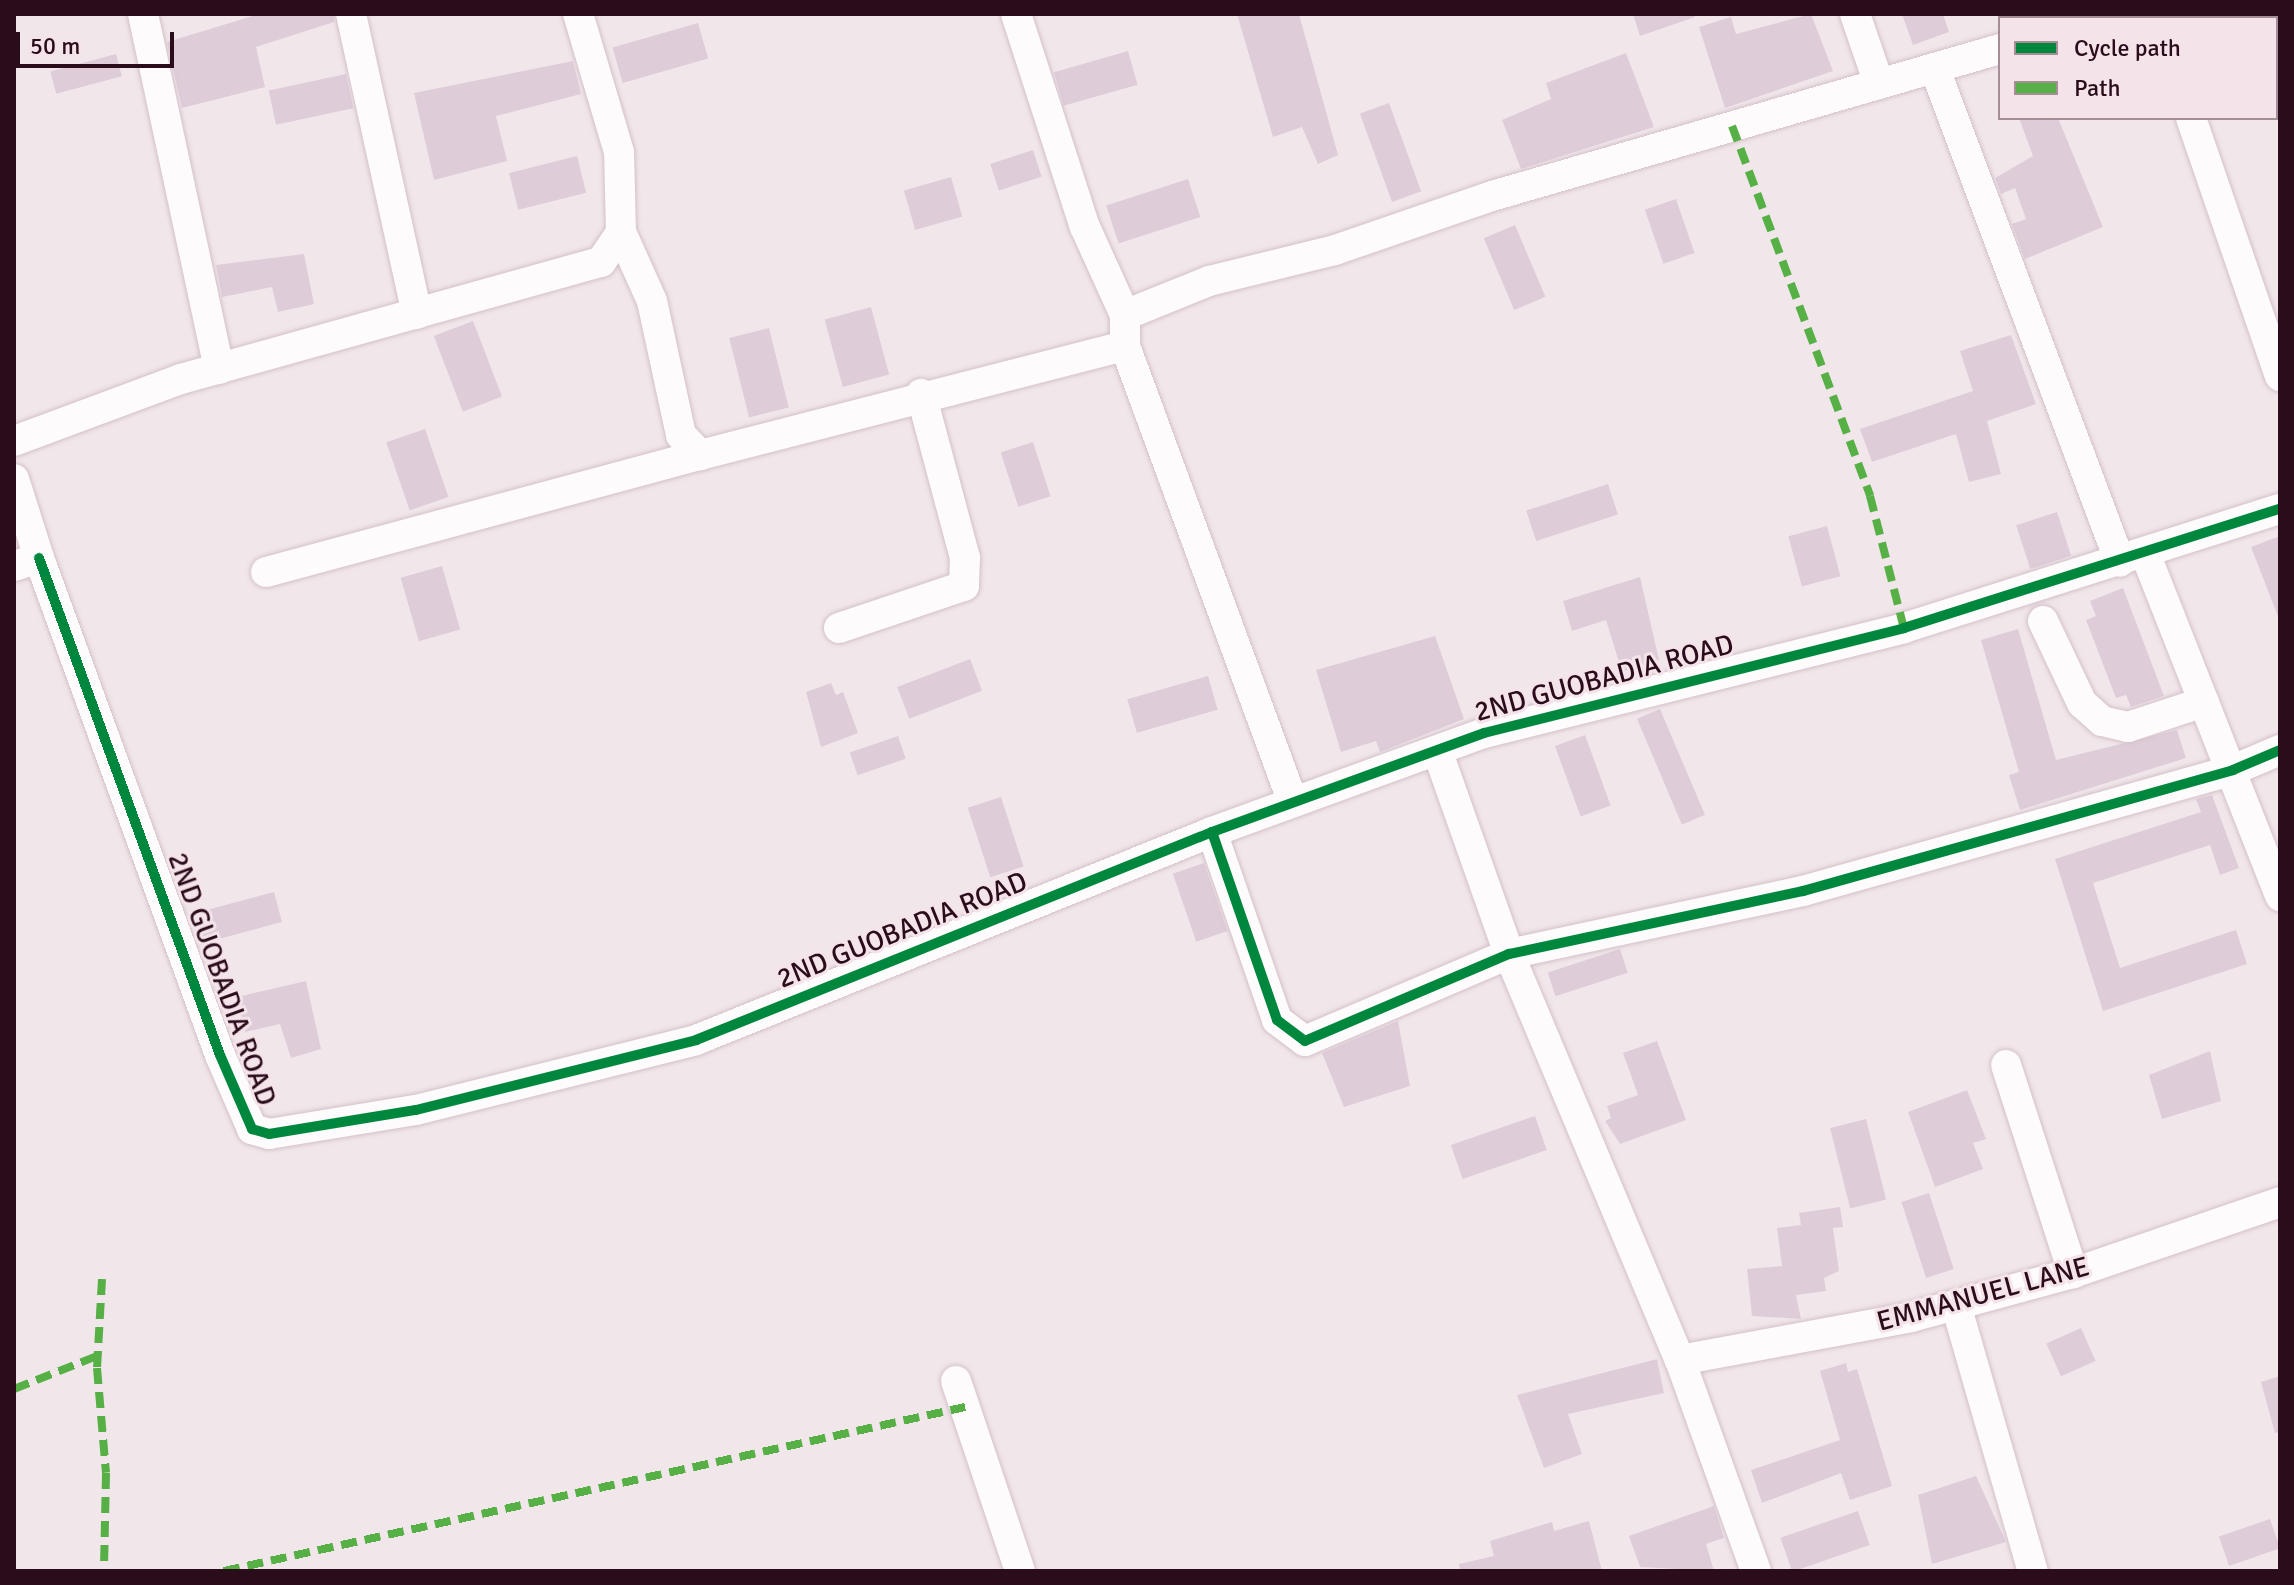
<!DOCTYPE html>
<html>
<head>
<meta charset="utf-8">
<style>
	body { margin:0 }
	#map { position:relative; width:2294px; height:1585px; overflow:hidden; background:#f1e7eb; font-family:Signika,sans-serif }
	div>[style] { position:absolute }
	.building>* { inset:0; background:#decdd9; transform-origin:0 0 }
	.roads { filter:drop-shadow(0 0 2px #d4c0c9) drop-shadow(0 0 2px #d4c0c9) }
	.minor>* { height:30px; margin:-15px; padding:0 15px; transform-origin:15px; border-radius:15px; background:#fdfbfc }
	.quiet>* { height:8px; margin-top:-4px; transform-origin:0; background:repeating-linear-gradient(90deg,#56b045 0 16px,transparent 0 24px) }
	.cycleway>* { height:10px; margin:-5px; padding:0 5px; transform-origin:5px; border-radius:5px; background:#00873e }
	span { translate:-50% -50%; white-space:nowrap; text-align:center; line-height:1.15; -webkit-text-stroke:6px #f5e3ea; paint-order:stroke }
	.street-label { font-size:28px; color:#2a0c1a }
	.frame { position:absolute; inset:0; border:16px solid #2a0c1a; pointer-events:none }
	.legend { position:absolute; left:1998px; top:16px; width:280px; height:104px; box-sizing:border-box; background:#f5e3ea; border:2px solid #a48d97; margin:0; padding:10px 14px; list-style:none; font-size:24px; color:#2a0c1a }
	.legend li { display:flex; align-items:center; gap:16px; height:40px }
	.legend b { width:40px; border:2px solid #a48d97 }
	.scale { position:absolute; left:16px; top:32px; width:158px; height:36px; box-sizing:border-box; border:4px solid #2a0c1a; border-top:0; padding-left:10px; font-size:24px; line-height:28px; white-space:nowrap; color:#2a0c1a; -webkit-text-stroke:6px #f5e3ea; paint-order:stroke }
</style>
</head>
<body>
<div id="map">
	<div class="building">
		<div style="clip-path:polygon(259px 14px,334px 14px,334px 22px,256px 47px,265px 87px,182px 108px,167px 42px)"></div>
		<div style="clip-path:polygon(1237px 14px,1299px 14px,1338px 155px,1318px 164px,1302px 127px,1273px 137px)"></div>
		<div style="clip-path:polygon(1633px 14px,1694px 14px,1695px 17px,1640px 36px)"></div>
		<div style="clip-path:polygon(1811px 14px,1833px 71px,1725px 108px,1699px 27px,1731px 17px,1736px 34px)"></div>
		<div style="clip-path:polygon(1902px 14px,1943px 14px,1949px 32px,1913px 45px)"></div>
		<div style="left:698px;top:23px;width:37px;height:89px;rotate:74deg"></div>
		<div style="left:1128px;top:51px;width:35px;height:77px;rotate:74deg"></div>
		<div style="clip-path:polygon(1626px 53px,1654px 127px,1521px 169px,1502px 120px,1551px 99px,1546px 83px)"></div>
		<div style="left:116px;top:54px;width:23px;height:68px;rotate:75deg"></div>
		<div style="clip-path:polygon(573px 61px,581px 94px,496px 116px,507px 161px,434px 180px,414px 93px)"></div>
		<div style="left:346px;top:74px;width:35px;height:79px;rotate:78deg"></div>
		<div style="left:1389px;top:103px;width:94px;height:31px;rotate:70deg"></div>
		<div style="clip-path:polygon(2019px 118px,2058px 118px,2103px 227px,2025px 259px,2012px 224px,2026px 219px,2015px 188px,2001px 194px,1995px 178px,2033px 156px)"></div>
		<div style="left:1033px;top:150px;width:28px;height:45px;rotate:72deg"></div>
		<div style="left:577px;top:156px;width:38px;height:70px;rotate:76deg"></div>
		<div style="left:951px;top:177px;width:41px;height:49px;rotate:74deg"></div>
		<div style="left:1188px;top:179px;width:40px;height:86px;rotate:72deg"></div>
		<div style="left:1676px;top:199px;width:57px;height:33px;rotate:71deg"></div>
		<div style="left:1515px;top:225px;width:78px;height:34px;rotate:67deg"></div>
		<div style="clip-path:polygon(304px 254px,314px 304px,278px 312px,272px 287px,222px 297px,216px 265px)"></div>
		<div style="left:871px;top:307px;width:70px;height:48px;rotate:75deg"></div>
		<div style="left:473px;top:321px;width:81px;height:42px;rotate:69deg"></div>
		<div style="left:769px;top:328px;width:82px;height:41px;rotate:76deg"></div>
		<div style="clip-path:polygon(2011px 335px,2036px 404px,1987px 421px,2001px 474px,1969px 482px,1956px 434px,1872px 462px,1860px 429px,1973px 391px,1960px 351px)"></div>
		<div style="left:425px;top:429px;width:72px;height:41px;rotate:71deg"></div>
		<div style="left:1033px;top:442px;width:57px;height:34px;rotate:72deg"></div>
		<div style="left:1608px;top:484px;width:32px;height:86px;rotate:72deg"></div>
		<div style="left:2057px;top:512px;width:46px;height:43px;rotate:72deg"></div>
		<div style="left:1827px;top:526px;width:52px;height:40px;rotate:75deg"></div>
		<div style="clip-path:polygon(2280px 536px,2280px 619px,2279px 619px,2251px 547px)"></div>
		<div style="left:442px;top:566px;width:66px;height:43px;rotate:74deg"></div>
		<div style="clip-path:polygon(1640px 577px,1659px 660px,1622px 672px,1606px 620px,1572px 631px,1563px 601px)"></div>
		<div style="clip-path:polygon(2123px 588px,2164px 696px,2131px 707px,2126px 695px,2116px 698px,2086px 620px,2096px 616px,2090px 601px)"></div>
		<div style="clip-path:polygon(2018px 629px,2056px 760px,2177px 730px,2186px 758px,2020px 810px,2009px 775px,2019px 772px,1981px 640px)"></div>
		<div style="clip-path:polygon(1435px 636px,1464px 719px,1380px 752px,1376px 741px,1341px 752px,1316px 670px)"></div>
		<div style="left:970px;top:659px;width:34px;height:78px;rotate:69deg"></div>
		<div style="left:1208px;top:676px;width:35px;height:84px;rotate:74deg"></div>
		<div style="clip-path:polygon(831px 683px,836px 695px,843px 692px,858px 733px,821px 747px,806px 692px)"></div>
		<div style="left:1660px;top:709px;width:115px;height:25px;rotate:67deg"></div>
		<div style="left:1585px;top:735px;width:75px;height:32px;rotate:70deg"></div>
		<div style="left:898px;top:736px;width:24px;height:51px;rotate:71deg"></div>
		<div style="clip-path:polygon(2212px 795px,2239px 868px,2220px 875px,2210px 845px,2093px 883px,2120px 968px,2236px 930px,2247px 964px,2103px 1011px,2055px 859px,2201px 812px,2196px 799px)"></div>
		<div style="left:1001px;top:797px;width:73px;height:35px;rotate:72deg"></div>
		<div style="left:1204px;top:863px;width:72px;height:33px;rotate:71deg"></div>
		<div style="left:274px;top:892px;width:31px;height:82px;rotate:75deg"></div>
		<div style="left:1620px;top:949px;width:25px;height:76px;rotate:72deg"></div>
		<div style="clip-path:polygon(306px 981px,321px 1049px,291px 1058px,280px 1024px,245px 1032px,237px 997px)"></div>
		<div style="clip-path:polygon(1398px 1021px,1410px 1086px,1344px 1107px,1322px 1053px)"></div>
		<div style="clip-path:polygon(1657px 1041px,1686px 1120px,1620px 1144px,1605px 1121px,1611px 1118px,1607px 1106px,1638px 1095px,1623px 1053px)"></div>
		<div style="clip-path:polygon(2210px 1051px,2221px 1101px,2162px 1119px,2149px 1075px)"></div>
		<div style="clip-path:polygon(1967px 1090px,1986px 1139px,1973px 1143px,1983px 1169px,1935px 1187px,1908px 1112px)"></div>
		<div style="left:1535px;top:1116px;width:36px;height:89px;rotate:71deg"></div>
		<div style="left:1866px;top:1119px;width:83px;height:37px;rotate:76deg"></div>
		<div style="left:1929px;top:1193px;width:80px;height:29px;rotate:72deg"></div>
		<div style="clip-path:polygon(1840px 1207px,1843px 1227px,1833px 1228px,1839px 1271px,1824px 1278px,1826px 1291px,1796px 1295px,1801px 1319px,1752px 1316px,1747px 1269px,1782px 1266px,1777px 1228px,1801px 1225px,1799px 1213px)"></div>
		<div style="left:2081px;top:1328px;width:36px;height:38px;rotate:66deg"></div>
		<div style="clip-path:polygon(1657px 1359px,1664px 1393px,1568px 1414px,1582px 1454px,1544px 1468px,1517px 1395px)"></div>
		<div style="clip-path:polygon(1846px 1363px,1848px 1372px,1857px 1369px,1892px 1486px,1850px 1500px,1841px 1473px,1762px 1503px,1751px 1470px,1840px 1440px,1820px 1371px)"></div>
		<div style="clip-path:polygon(2280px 1376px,2280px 1432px,2275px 1433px,2261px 1382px)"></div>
		<div style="clip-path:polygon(1976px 1476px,2006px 1542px,1932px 1564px,1918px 1495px)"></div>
		<div style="clip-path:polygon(1714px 1506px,1724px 1538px,1706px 1544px,1714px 1571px,1640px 1567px,1629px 1536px)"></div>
		<div style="left:1858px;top:1511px;width:36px;height:82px;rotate:71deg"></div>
		<div style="left:2270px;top:1519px;width:31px;height:54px;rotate:71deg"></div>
		<div style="clip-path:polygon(1589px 1521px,1602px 1571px,1460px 1571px,1459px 1564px,1494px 1556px,1490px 1541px,1552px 1522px,1554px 1531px)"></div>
	</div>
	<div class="roads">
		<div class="minor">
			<div style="left:143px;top:14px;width:363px;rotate:77.9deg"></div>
			<div style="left:351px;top:14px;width:307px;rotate:77.6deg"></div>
			<div style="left:1016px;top:14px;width:224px;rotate:72.1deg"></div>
			<div style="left:1085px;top:227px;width:97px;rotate:65.6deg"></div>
			<div style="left:1125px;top:315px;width:31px;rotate:90deg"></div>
			<div style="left:1125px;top:346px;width:485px;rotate:69.8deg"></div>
			<div style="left:1855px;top:14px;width:74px;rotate:71.1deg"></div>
			<div style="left:2156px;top:14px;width:4px;rotate:76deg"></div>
			<div style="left:2085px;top:18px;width:14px;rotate:-17deg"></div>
			<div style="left:1936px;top:72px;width:523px;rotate:69.42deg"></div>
			<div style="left:2191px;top:118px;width:273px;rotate:71deg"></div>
			<div style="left:621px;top:232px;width:76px;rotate:65.8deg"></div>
			<div style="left:652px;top:301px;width:137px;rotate:77.8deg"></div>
			<div style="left:681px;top:435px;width:28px;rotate:46deg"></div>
			<div style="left:700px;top:455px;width:439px;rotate:-14.4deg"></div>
			<div style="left:1125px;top:315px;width:91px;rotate:-22deg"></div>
			<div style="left:1209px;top:281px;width:130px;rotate:-13.8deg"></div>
			<div style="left:1335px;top:250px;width:166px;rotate:-19deg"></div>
			<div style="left:1492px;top:196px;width:529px;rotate:-16.14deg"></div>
			<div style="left:14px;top:441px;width:178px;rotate:-20.4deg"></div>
			<div style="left:181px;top:379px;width:436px;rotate:-15.6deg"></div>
			<div style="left:601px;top:262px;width:36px;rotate:-56deg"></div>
			<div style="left:621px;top:232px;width:80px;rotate:-91.4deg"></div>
			<div style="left:619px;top:152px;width:144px;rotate:-106.5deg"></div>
			<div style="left:14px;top:479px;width:83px;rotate:72.4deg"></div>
			<div style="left:39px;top:558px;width:26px;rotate:162deg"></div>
			<div style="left:2145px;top:553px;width:369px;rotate:68.5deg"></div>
			<div style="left:39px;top:558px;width:529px;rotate:69.99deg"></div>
			<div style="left:220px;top:1055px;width:81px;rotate:66.6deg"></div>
			<div style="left:252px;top:1129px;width:18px;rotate:16deg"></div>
			<div style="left:269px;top:1134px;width:149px;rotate:-9.3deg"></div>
			<div style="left:416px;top:1110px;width:289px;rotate:-14deg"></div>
			<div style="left:696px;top:1040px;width:556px;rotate:-21.95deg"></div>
			<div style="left:1212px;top:832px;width:289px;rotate:-20deg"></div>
			<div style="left:1484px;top:733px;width:433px;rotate:-14deg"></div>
			<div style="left:1904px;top:628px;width:394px;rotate:-17.6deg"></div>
			<div style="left:266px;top:572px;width:449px;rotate:-15.1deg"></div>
			<div style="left:2043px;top:621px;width:91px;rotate:64.6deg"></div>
			<div style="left:2082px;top:703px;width:27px;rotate:42deg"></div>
			<div style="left:2102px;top:721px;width:27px;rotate:13deg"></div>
			<div style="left:2128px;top:727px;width:80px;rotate:-18.2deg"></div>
			<div style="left:839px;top:628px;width:132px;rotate:-18.6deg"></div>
			<div style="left:964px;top:586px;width:28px;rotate:-88deg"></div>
			<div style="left:965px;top:558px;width:170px;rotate:-105deg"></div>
			<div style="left:1438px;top:753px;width:213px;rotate:70.5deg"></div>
			<div style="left:1509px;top:954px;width:441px;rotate:67.2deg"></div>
			<div style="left:1680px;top:1360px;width:224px;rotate:70.2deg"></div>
			<div style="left:1212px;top:832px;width:199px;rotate:70.9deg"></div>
			<div style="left:1277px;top:1020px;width:35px;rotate:37deg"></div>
			<div style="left:1305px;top:1041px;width:222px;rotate:-23.1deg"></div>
			<div style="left:1509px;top:954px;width:301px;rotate:-12.1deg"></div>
			<div style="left:1803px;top:891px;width:447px;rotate:-15.7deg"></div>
			<div style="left:2233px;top:770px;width:51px;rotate:-23.1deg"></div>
			<div style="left:2006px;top:1065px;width:219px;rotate:72.1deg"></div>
			<div style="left:1956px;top:1305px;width:277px;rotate:73.9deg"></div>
			<div style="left:1680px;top:1360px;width:235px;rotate:-10.5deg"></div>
			<div style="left:1911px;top:1317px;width:168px;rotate:-15.2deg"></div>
			<div style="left:2073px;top:1273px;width:219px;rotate:-18.9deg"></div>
			<div style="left:956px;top:1381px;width:200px;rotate:71.4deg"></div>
		</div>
	</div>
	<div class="quiet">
		<div style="left:1732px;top:126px;width:395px;rotate:69.5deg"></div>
		<div style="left:1870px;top:496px;width:136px;rotate:75.6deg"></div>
		<div style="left:102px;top:1279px;width:89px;rotate:93.2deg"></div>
		<div style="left:97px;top:1368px;width:105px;rotate:85.1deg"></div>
		<div style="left:106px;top:1473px;width:98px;rotate:91.2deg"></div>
		<div style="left:14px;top:1389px;width:89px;rotate:-21.7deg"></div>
		<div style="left:224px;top:1571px;width:759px;rotate:-12.48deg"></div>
	</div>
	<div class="cycleway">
		<div style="left:39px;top:558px;width:529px;rotate:69.99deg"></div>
		<div style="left:220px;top:1055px;width:81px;rotate:66.6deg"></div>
		<div style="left:252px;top:1129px;width:18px;rotate:16deg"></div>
		<div style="left:269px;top:1134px;width:149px;rotate:-9.3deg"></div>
		<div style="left:416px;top:1110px;width:289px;rotate:-14deg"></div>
		<div style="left:696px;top:1040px;width:556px;rotate:-21.95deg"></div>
		<div style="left:1212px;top:832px;width:289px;rotate:-20deg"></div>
		<div style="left:1484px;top:733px;width:433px;rotate:-14deg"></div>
		<div style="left:1904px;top:628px;width:394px;rotate:-17.6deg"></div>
		<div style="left:1212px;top:832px;width:199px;rotate:70.9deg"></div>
		<div style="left:1277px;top:1020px;width:35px;rotate:37deg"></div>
		<div style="left:1305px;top:1041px;width:222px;rotate:-23.1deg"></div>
		<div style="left:1509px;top:954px;width:301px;rotate:-12.1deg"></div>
		<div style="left:1803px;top:891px;width:447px;rotate:-15.7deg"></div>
		<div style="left:2233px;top:770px;width:51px;rotate:-23.1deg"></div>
	</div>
	<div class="street-label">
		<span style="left:1604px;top:678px;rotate:-15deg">2ND GUOBADIA ROAD</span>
		<span style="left:902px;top:930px;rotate:-22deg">2ND GUOBADIA ROAD</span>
		<span style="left:222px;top:979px;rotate:70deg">2ND GUOBADIA ROAD</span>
		<span style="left:1983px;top:1294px;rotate:-15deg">EMMANUEL LANE</span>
	</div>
	<div class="frame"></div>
	<ul class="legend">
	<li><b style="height:10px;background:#00873e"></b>Cycle path</li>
	<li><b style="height:10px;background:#56b045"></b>Path</li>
	</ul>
	<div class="scale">50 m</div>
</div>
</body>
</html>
